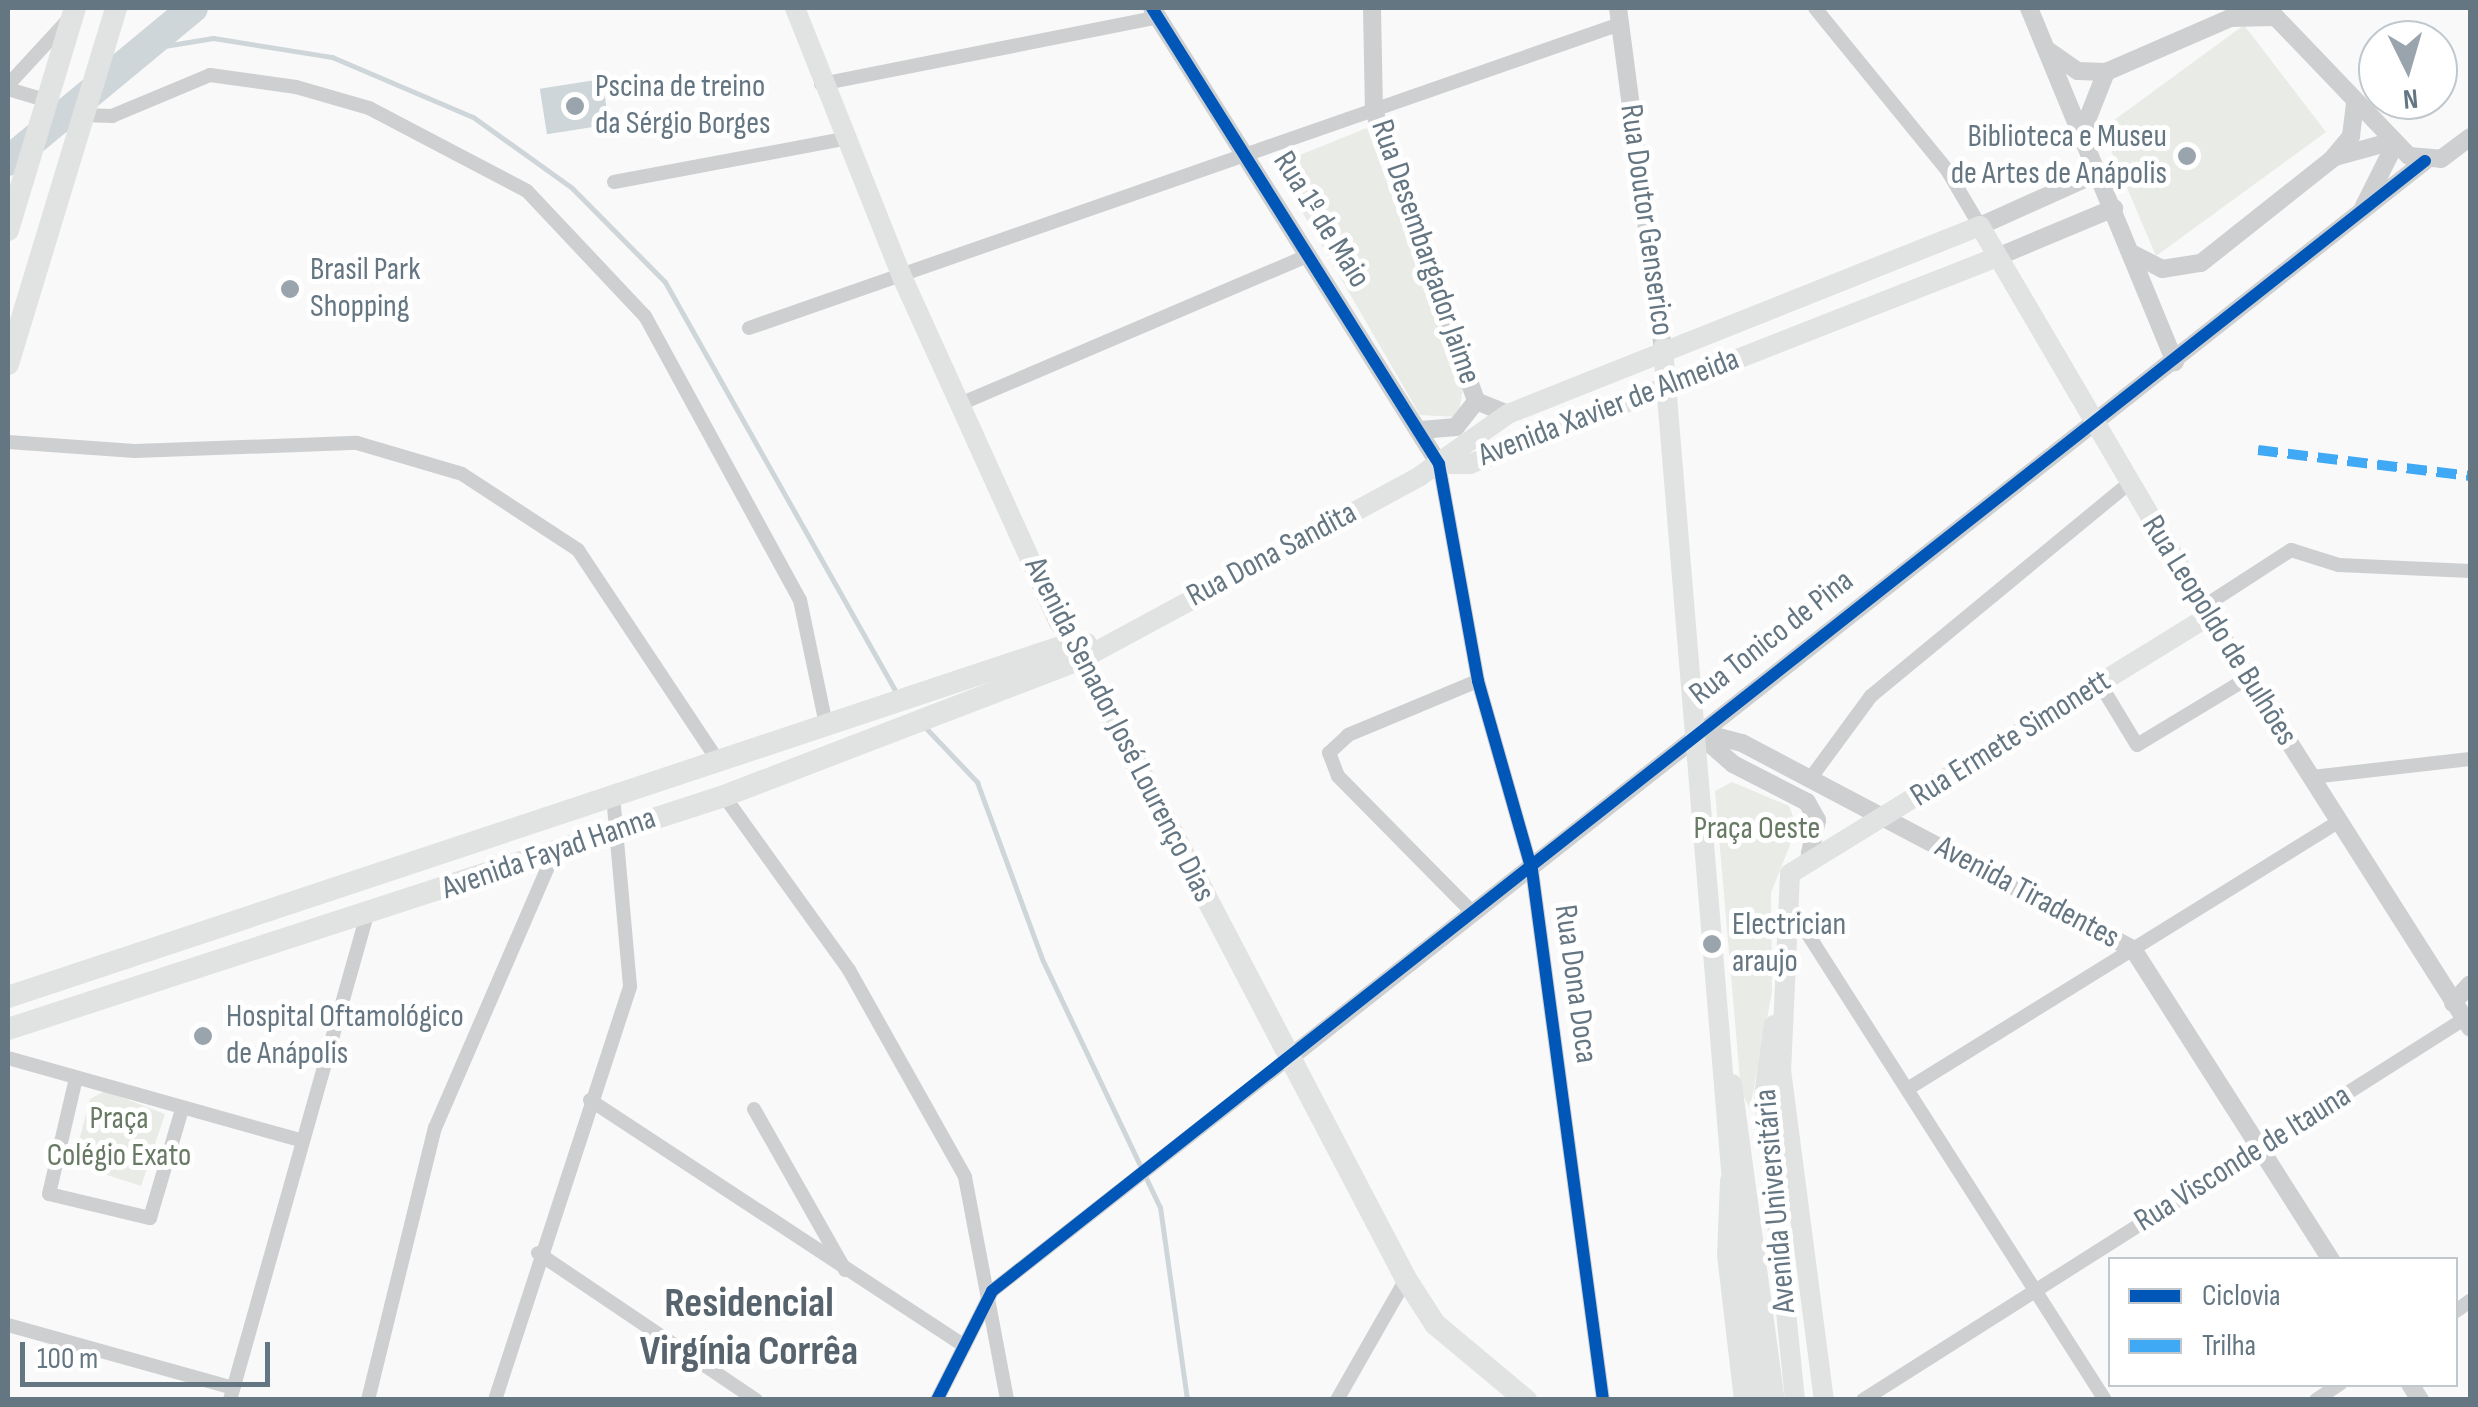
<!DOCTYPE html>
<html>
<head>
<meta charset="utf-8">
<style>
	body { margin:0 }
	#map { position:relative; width:2478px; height:1407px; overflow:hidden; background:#f9f9f9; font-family:"Sofia Sans Condensed",sans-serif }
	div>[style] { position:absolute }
	.green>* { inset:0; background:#e8ebe6 }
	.water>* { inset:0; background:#ced6d9; transform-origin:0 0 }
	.stream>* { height:5px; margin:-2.5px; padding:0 2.5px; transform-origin:2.5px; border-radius:2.5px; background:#ced6d9 }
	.river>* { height:30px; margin:-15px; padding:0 15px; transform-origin:15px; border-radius:15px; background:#ced6d9 }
	.minor>* { height:14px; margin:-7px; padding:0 7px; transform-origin:7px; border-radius:7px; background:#cecfd0 }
	.tertiary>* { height:18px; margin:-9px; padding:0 9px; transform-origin:9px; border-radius:9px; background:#cecfd0 }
	.secondary>* { height:20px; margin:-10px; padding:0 10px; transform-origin:10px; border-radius:10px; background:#e1e2e2 }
	.primary>* { height:22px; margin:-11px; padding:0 11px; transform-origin:11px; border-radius:11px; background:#e1e2e2 }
	.quiet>* { height:10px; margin-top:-5px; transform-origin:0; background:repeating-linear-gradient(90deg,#3fa9f5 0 20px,transparent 0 30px) }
	.cycleway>* { height:12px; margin:-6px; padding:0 6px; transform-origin:6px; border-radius:6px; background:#0057b8 }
	.dots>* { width:28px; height:28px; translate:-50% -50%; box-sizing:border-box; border:5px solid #fff; border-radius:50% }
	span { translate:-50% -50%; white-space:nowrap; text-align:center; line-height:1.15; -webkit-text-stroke:10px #fff; paint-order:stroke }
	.poi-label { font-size:32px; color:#657683 }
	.left { translate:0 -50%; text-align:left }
	.right { translate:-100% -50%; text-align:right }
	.street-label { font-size:32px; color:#657683 }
	.park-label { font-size:32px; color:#687a64 }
	.district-label { font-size:42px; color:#57646e; font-weight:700 }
	.frame { position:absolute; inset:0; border:10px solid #657683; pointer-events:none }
	.legend { position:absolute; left:2108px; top:1257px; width:350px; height:130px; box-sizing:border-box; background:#fff; border:2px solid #c1c8cd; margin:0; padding:12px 18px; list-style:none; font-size:30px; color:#657683 }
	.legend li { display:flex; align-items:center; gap:20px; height:50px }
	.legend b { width:50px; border:2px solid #c1c8cd }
	.north { position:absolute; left:2358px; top:20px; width:100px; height:100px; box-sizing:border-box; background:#fff; border:2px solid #c1c8cd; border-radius:50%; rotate:175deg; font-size:28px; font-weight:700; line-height:40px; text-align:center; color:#657683 }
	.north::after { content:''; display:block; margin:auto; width:35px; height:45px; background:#99a4ac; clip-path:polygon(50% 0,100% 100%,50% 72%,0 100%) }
	.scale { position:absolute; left:20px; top:1342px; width:250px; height:45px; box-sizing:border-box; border:5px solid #657683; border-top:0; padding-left:12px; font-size:30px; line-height:35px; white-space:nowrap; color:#657683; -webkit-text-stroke:8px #fff; paint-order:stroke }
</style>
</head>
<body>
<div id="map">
	<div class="green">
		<div style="clip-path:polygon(2244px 25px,2326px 132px,2156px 256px,2102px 129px)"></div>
		<div style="clip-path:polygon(1367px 128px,1463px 389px,1458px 417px,1420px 415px,1275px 165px)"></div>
		<div style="clip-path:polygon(1732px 782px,1789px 806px,1797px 827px,1771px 893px,1772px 992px,1750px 1109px,1741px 1091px,1715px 791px)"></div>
		<div style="clip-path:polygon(105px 1091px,165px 1114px,141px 1186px,73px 1164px,90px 1099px)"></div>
	</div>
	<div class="water">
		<div style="left:602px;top:79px;width:46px;height:63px;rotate:81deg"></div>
	</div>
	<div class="stream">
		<div style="left:152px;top:48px;width:62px;rotate:-9.3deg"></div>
		<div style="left:213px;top:38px;width:121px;rotate:9.1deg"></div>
		<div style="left:332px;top:57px;width:153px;rotate:23.1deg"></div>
		<div style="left:473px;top:117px;width:122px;rotate:35.6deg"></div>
		<div style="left:572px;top:188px;width:132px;rotate:45.3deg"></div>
		<div style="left:665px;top:282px;width:472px;rotate:60.6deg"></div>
		<div style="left:923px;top:725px;width:79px;rotate:46.5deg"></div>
		<div style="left:977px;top:782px;width:191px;rotate:69.8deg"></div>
		<div style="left:1043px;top:961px;width:272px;rotate:64.6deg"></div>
		<div style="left:1160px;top:1207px;width:195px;rotate:82deg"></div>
	</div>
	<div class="river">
		<div style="left:8px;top:161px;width:240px;rotate:-39.6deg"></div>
	</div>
	<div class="minor">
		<div style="left:1815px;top:8px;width:209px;rotate:50.8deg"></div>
		<div style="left:1947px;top:170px;width:65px;rotate:59.5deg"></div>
		<div style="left:821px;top:84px;width:344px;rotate:-11.2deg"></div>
		<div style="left:8px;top:85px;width:90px;rotate:-47.3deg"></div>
		<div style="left:8px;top:89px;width:42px;rotate:16.7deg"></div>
		<div style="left:82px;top:115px;width:30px;rotate:2deg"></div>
		<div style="left:112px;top:116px;width:106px;rotate:-22.7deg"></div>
		<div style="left:210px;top:75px;width:87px;rotate:7.9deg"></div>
		<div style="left:296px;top:87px;width:76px;rotate:16deg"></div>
		<div style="left:369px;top:108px;width:178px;rotate:27.7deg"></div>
		<div style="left:527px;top:191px;width:172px;rotate:46.7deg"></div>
		<div style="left:645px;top:316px;width:324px;rotate:61.4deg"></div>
		<div style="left:800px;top:600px;width:123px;rotate:78.2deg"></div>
		<div style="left:614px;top:182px;width:234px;rotate:-10.6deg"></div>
		<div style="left:749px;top:328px;width:923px;rotate:-19.24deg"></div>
		<div style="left:960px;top:404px;width:379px;rotate:-23.1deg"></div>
		<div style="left:8px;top:442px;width:127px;rotate:4.1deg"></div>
		<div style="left:135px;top:451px;width:222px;rotate:-2.1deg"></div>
		<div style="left:357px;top:443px;width:109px;rotate:16.4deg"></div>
		<div style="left:462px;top:474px;width:139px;rotate:33.2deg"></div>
		<div style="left:578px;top:550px;width:251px;rotate:56.4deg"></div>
		<div style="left:1439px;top:464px;width:220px;rotate:79.8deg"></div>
		<div style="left:1478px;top:681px;width:197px;rotate:74.1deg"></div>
		<div style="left:1532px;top:870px;width:535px;rotate:82.37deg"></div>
		<div style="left:2203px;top:607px;width:105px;rotate:-32.9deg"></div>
		<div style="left:2291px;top:550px;width:50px;rotate:17.4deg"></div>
		<div style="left:2339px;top:565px;width:131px;rotate:2.6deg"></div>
		<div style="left:2100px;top:684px;width:71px;rotate:58.8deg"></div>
		<div style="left:2137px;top:745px;width:130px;rotate:-31.1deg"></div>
		<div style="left:2312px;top:777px;width:159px;rotate:-6.5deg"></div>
		<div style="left:1810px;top:779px;width:103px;rotate:-53.7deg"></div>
		<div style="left:1871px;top:696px;width:332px;rotate:-39.5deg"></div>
		<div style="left:724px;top:796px;width:214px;rotate:54.3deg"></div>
		<div style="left:849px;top:970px;width:237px;rotate:60.7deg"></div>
		<div style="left:965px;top:1177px;width:227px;rotate:79.3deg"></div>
		<div style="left:1788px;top:903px;width:589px;rotate:57.47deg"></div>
		<div style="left:1472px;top:912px;width:191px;rotate:-134.6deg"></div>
		<div style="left:1338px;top:776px;width:25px;rotate:-111deg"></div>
		<div style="left:1329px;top:753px;width:26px;rotate:-43deg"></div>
		<div style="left:1348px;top:735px;width:141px;rotate:-22.6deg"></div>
		<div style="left:8px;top:1058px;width:306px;rotate:15.7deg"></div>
		<div style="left:76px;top:1078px;width:119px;rotate:103.1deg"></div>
		<div style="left:49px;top:1194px;width:104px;rotate:13.4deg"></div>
		<div style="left:150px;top:1218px;width:114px;rotate:-73.6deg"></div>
		<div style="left:1909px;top:1088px;width:505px;rotate:-31.8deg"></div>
		<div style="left:590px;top:1100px;width:448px;rotate:33.3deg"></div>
		<div style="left:754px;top:1109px;width:185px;rotate:60.5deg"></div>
		<div style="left:538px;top:1253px;width:263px;rotate:34deg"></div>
		<div style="left:2456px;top:1311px;width:17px;rotate:-36deg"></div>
		<div style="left:8px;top:1325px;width:234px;rotate:15.6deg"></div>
		<div style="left:230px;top:1400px;width:504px;rotate:-74.23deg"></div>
		<div style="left:368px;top:1400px;width:280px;rotate:-76.2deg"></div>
		<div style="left:435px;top:1128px;width:300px;rotate:-66.6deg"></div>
		<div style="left:495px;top:1400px;width:435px;rotate:-71.9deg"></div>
		<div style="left:630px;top:986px;width:192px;rotate:-95.1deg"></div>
		<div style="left:937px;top:1400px;width:122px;rotate:-63.2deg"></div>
		<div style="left:992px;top:1291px;width:376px;rotate:-38.1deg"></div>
		<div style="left:1337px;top:1400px;width:139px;rotate:-60.3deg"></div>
		<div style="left:1863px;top:1400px;width:712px;rotate:-32.37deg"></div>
		<div style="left:2316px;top:1400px;width:29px;rotate:-34deg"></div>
	</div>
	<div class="tertiary">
		<div style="left:1152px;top:8px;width:539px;rotate:57.81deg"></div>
		<div style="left:1372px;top:8px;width:103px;rotate:88.9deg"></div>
		<div style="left:1374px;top:111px;width:307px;rotate:70.6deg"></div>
		<div style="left:1476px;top:401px;width:35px;rotate:22deg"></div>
		<div style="left:1618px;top:8px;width:343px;rotate:82.5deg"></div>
		<div style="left:2029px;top:8px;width:383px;rotate:67.6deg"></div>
		<div style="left:2267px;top:8px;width:205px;rotate:46.2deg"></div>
		<div style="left:2409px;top:156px;width:32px;rotate:5deg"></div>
		<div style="left:2441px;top:159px;width:36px;rotate:-37deg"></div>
		<div style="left:2049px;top:51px;width:35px;rotate:35deg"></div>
		<div style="left:2078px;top:71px;width:28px;rotate:2deg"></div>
		<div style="left:2106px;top:72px;width:135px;rotate:-23.5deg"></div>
		<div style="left:2230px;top:18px;width:45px;rotate:-1.3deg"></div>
		<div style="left:2082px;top:133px;width:66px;rotate:-68.5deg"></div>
		<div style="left:2335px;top:157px;width:60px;rotate:-15.4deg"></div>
		<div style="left:2363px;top:208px;width:72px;rotate:-63.4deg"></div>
		<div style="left:1980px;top:226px;width:129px;rotate:-24.2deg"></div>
		<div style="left:2133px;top:254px;width:33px;rotate:27deg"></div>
		<div style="left:2162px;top:269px;width:39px;rotate:-9deg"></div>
		<div style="left:2201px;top:263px;width:167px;rotate:-38.4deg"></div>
		<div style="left:2332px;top:159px;width:30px;rotate:-50deg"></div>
		<div style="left:2351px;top:136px;width:32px;rotate:-83deg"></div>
		<div style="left:1997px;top:257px;width:127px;rotate:-22.7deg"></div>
		<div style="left:1421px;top:430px;width:35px;rotate:-5deg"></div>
		<div style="left:1456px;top:427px;width:33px;rotate:-52deg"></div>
		<div style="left:2209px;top:616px;width:488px;rotate:57.6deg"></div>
		<div style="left:1696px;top:731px;width:48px;rotate:14.6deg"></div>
		<div style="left:1742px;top:743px;width:442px;rotate:27.8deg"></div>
		<div style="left:2133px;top:949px;width:369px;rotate:57.5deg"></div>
		<div style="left:1700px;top:735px;width:44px;rotate:41.3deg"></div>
		<div style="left:1733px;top:764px;width:83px;rotate:27.2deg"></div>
		<div style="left:1807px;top:802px;width:21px;rotate:61deg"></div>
		<div style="left:1817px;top:820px;width:35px;rotate:102deg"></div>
		<div style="left:2453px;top:1003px;width:25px;rotate:-48deg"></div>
		<div style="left:1288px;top:1059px;width:1449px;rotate:-38.3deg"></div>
		<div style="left:2410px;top:1384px;width:19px;rotate:58deg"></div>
	</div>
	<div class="secondary">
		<div style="left:795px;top:8px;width:292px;rotate:68.3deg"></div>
		<div style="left:903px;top:279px;width:375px;rotate:65.6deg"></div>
		<div style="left:1058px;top:621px;width:27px;rotate:56deg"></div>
		<div style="left:1073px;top:643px;width:14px"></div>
		<div style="left:1663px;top:348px;width:849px;rotate:85.27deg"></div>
		<div style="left:1439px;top:464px;width:31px"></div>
		<div style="left:1470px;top:464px;width:566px;rotate:-21.44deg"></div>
		<div style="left:1084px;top:658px;width:382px;rotate:-28.4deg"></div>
		<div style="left:1420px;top:476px;width:108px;rotate:-35.2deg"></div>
		<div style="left:1508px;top:414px;width:508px;rotate:-21.72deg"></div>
		<div style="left:1980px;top:226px;width:452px;rotate:59.6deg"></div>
		<div style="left:2209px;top:616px;width:492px;rotate:148.4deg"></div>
		<div style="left:1790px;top:874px;width:196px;rotate:92.6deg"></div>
		<div style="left:1781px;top:1070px;width:333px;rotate:82.6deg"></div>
		<div style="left:1774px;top:1025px;width:71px;rotate:98.1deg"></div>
		<div style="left:1764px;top:1095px;width:307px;rotate:84.2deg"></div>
		<div style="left:1732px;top:1084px;width:319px;rotate:82.3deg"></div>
		<div style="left:1737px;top:1223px;width:178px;rotate:82.9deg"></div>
	</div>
	<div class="primary">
		<div style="left:8px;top:230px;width:232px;rotate:-73.2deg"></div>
		<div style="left:8px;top:364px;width:372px;rotate:-73.1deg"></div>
		<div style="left:8px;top:997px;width:1122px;rotate:-18.39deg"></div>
		<div style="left:1073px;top:643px;width:718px;rotate:62.36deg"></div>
		<div style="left:1406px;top:1279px;width:54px;rotate:57.2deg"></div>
		<div style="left:1435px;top:1324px;width:119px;rotate:39.9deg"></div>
		<div style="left:8px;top:1029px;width:753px;rotate:-18.03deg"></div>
		<div style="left:724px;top:796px;width:386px;rotate:-21deg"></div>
		<div style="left:1731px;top:1181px;width:74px;rotate:92.3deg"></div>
		<div style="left:1728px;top:1255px;width:146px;rotate:83.3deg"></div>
	</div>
	<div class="quiet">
		<div style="left:2258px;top:450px;width:214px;rotate:7deg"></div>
	</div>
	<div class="cycleway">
		<div style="left:1152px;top:8px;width:539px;rotate:57.81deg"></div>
		<div style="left:1439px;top:464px;width:220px;rotate:79.8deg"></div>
		<div style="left:1478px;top:681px;width:197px;rotate:74.1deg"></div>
		<div style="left:1532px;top:870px;width:535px;rotate:82.37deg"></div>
		<div style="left:937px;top:1400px;width:122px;rotate:-63.2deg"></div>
		<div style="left:992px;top:1291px;width:1825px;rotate:-38.26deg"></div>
	</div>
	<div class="dots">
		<div style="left:575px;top:106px;background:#99a4ac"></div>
		<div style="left:2187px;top:156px;background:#99a4ac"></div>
		<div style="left:290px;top:289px;background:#99a4ac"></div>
		<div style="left:1712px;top:944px;background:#99a4ac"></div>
		<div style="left:203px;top:1036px;background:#99a4ac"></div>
	</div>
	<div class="poi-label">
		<span class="left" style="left:595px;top:106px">Pscina de treino<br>da Sérgio Borges</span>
		<span class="right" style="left:2167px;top:156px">Biblioteca e Museu<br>de Artes de Anápolis</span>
		<span class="left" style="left:310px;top:289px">Brasil Park<br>Shopping</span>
		<span class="left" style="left:1732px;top:944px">Electrician<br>araujo</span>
		<span class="left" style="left:226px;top:1036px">Hospital Oftamológico<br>de Anápolis</span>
	</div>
	<div class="street-label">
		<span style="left:1321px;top:220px;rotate:58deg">Rua 1º de Maio</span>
		<span style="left:1646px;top:220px;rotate:82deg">Rua Doutor Genserico</span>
		<span style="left:1425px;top:252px;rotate:71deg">Rua Desembargador Jaime</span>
		<span style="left:1609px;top:408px;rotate:-21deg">Avenida Xavier de Almeida</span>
		<span style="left:1272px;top:555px;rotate:-28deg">Rua Dona Sandita</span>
		<span style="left:2219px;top:631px;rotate:58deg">Rua Leopoldo de Bulhões</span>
		<span style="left:1772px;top:638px;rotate:-38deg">Rua Tonico de Pina</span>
		<span style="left:1119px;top:730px;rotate:63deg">Avenida Senador José Lourenço Dias</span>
		<span style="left:2011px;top:739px;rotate:-32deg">Rua Ermete Simonett</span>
		<span style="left:549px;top:854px;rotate:-19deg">Avenida Fayad Hanna</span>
		<span style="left:2027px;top:893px;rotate:28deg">Avenida Tiradentes</span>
		<span style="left:1575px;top:984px;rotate:82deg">Rua Dona Doca</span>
		<span style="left:2243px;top:1159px;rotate:-32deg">Rua Visconde de Itauna</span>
		<span style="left:1776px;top:1201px;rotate:-95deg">Avenida Universitária</span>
	</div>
	<div class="park-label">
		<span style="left:1757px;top:829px">Praça Oeste</span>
		<span style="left:119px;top:1138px">Praça<br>Colégio Exato</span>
	</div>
	<div class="district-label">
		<span style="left:749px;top:1328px">Residencial<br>Virgínia Corrêa</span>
	</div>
	<div class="frame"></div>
	<ul class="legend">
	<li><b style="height:12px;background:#0057b8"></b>Ciclovia</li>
	<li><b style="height:12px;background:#3fa9f5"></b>Trilha</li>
	</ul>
	<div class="north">N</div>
	<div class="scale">100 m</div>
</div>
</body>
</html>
